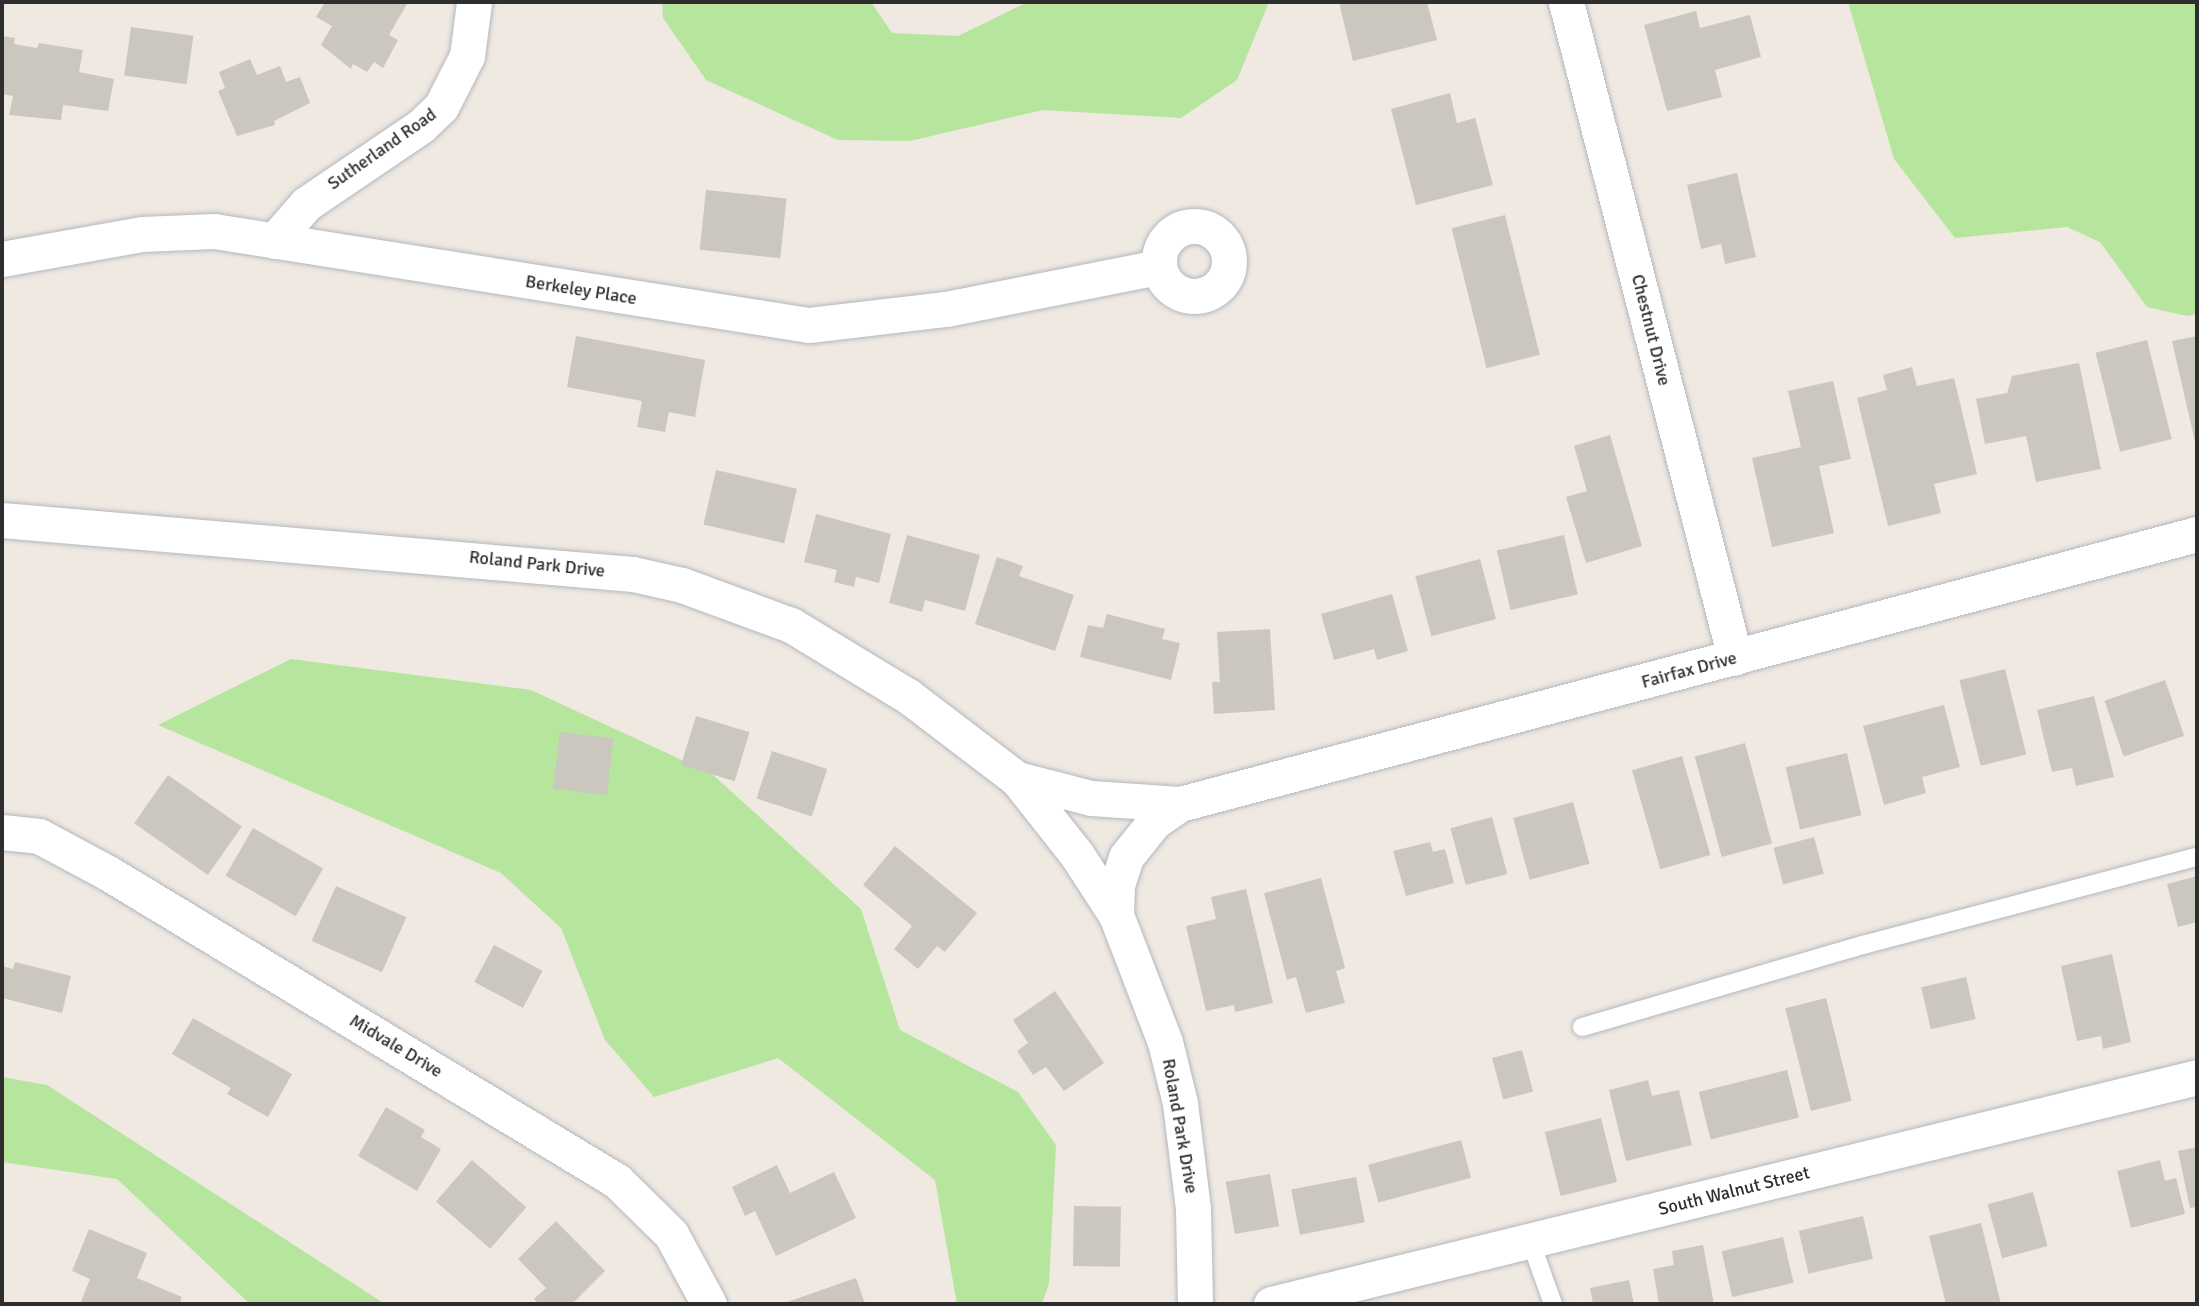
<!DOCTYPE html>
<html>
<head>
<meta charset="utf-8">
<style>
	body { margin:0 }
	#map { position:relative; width:2199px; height:1306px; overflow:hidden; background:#efe9e1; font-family:Signika,sans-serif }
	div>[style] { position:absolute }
	.green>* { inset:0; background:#b6e59e }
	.building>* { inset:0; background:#cbc7bf; transform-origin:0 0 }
	.roads { filter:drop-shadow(0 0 2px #b4b7c1) drop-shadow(0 0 2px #b4b7c1) }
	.lane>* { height:18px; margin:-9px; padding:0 9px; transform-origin:9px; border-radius:9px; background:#fff }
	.street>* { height:35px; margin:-17.5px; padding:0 17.5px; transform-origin:17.5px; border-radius:17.5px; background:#fff }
	.street>.ring { margin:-17.5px; padding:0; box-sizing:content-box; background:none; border:35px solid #fff; border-radius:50% }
	span { translate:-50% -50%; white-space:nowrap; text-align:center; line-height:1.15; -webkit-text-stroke:6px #fff; paint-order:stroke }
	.street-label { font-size:18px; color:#2e2e2e }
	.frame { position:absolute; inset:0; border:4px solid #2e2e2e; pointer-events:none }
</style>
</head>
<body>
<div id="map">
	<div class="green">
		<div style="clip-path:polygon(662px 2px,871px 2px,892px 33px,958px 36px,1028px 2px,1269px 2px,1237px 80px,1181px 118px,1043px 110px,910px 141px,838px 140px,706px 80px,663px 18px)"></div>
		<div style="clip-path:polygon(1848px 2px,2197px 2px,2197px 314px,2187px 316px,2147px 307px,2100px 242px,2067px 227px,1955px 238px,1894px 159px)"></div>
		<div style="clip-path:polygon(291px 659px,531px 690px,712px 774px,861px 909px,900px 1030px,1018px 1092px,1056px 1145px,1049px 1284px,1042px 1304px,957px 1304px,935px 1180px,778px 1058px,654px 1097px,605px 1040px,561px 928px,501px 873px,158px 725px)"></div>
		<div style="clip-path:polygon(2px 1077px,47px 1085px,385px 1304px,250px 1304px,117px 1179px,2px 1162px)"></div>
	</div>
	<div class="building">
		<div style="clip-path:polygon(325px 2px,408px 2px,389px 35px,398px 40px,383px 68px,374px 62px,367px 72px,353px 64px,351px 69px,321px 45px,332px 26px,316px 17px)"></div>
		<div style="clip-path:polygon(1339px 2px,1427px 2px,1437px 40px,1353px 61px)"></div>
		<div style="clip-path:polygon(1696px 11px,1700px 28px,1750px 15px,1761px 57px,1715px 70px,1722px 97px,1667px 111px,1644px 25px)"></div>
		<div style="left:131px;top:27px;width:63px;height:49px;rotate:8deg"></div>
		<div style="clip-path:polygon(2px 36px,15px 38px,14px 44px,37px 48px,39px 43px,83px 50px,79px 72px,114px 79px,108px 111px,63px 105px,61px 120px,9px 115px,13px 96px,2px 94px)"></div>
		<div style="clip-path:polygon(250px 59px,257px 75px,280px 66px,286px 82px,300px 77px,310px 103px,274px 121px,275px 125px,237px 136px,218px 91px,225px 88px,219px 72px)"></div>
		<div style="clip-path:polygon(1450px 93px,1457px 123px,1475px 118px,1493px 185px,1416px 205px,1391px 109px)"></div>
		<div style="clip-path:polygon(1737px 173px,1756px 257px,1725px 264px,1721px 244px,1701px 249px,1687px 185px)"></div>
		<div style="left:706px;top:190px;width:81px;height:60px;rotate:6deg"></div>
		<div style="left:1505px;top:215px;width:144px;height:55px;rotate:76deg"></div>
		<div style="clip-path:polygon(576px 336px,705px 360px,695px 417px,669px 412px,665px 432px,637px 427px,642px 401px,567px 387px)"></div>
		<div style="clip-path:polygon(2197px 336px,2197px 442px,2195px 442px,2172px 341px)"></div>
		<div style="left:2147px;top:340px;width:102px;height:53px;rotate:76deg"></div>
		<div style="clip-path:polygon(2079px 363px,2101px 469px,2036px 482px,2026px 436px,1985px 444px,1976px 399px,2007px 393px,2012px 376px)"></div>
		<div style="clip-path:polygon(1912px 367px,1917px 386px,1954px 378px,1977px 474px,1934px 484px,1941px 513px,1888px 526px,1857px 398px,1887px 390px,1883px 375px)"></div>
		<div style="clip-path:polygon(1833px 381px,1851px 459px,1819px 466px,1834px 533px,1772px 547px,1752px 458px,1801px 447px,1788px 391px)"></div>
		<div style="clip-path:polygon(1610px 435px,1642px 546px,1586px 563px,1566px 497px,1587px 491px,1574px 446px)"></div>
		<div style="left:716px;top:470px;width:83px;height:56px;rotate:13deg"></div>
		<div style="clip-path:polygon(816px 514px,891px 534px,879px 583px,856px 577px,854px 587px,834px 582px,837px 570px,804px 562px)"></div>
		<div style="clip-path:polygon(907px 535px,980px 555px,965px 611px,925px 600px,922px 612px,889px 603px)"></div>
		<div style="left:1564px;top:535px;width:61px;height:69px;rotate:77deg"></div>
		<div style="clip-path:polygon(997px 557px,1023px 566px,1019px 576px,1074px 595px,1055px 651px,975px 624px)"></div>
		<div style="left:1480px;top:559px;width:62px;height:67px;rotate:75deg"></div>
		<div style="clip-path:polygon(1392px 594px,1408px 651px,1377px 660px,1374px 649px,1334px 660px,1321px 614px)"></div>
		<div style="clip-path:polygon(1107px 614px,1165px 629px,1162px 639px,1180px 643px,1171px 680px,1080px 657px,1088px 625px,1103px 628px)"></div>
		<div style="clip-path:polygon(1270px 629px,1275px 710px,1214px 714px,1212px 682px,1220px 682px,1217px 632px)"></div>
		<div style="left:2005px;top:669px;width:88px;height:47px;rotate:76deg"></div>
		<div style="left:2165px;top:680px;width:59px;height:64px;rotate:71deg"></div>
		<div style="clip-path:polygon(2094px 696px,2114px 777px,2076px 786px,2072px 768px,2052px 772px,2037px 710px)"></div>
		<div style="clip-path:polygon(1944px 705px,1960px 767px,1922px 777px,1926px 793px,1884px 805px,1863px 726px)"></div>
		<div style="left:696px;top:716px;width:56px;height:51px;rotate:17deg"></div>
		<div style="left:560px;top:732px;width:54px;height:57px;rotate:7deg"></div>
		<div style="left:1745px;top:743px;width:104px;height:52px;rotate:75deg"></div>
		<div style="left:772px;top:751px;width:58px;height:50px;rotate:18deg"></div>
		<div style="left:1847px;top:753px;width:64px;height:63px;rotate:77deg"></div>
		<div style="left:1682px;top:756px;width:103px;height:52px;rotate:74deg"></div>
		<div style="left:168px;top:775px;width:90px;height:59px;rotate:35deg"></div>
		<div style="left:1573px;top:802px;width:64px;height:62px;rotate:75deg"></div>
		<div style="left:1492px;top:817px;width:59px;height:43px;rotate:75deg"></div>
		<div style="left:253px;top:828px;width:81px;height:55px;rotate:30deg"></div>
		<div style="left:1814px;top:837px;width:38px;height:42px;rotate:75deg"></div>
		<div style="clip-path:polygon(1430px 842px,1433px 852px,1445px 849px,1454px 883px,1406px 896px,1393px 851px)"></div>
		<div style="clip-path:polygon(895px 846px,977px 913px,945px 952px,937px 946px,918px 969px,894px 949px,912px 926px,863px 885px)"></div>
		<div style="clip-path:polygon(2197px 876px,2197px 922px,2178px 927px,2167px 884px)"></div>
		<div style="clip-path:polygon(1321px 878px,1345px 968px,1336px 971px,1345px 1003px,1306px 1013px,1296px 977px,1287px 980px,1264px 893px)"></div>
		<div style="left:336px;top:886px;width:77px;height:60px;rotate:24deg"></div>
		<div style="clip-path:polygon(1246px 889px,1273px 1003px,1235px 1012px,1234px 1005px,1206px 1011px,1186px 926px,1216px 919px,1211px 897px)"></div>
		<div style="left:494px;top:945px;width:55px;height:42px;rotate:28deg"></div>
		<div style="clip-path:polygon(2112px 954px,2131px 1042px,2103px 1049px,2101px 1036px,2077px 1041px,2061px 966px)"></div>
		<div style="clip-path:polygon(15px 962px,71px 976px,62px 1013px,2px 998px,2px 966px,13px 969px)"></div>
		<div style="left:1966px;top:977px;width:43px;height:46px;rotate:77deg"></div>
		<div style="clip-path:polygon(1055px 991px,1104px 1063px,1064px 1091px,1046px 1067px,1033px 1075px,1017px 1051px,1028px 1043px,1013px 1020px)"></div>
		<div style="left:1826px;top:998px;width:106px;height:42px;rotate:76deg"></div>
		<div style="clip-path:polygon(193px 1018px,292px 1074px,268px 1117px,227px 1094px,231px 1088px,172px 1054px)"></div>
		<div style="left:1522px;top:1050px;width:43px;height:31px;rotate:75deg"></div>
		<div style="left:1787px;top:1070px;width:49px;height:91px;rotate:76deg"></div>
		<div style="clip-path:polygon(1648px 1080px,1652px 1096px,1679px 1090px,1692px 1145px,1626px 1161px,1609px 1090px)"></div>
		<div style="clip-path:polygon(386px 1107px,425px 1130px,421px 1137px,441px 1149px,417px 1191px,358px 1156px)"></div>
		<div style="left:1601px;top:1118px;width:66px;height:58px;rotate:76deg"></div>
		<div style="left:1461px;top:1140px;width:39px;height:96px;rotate:75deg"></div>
		<div style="clip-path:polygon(2197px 1147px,2197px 1207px,2190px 1208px,2178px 1151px)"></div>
		<div style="left:472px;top:1160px;width:72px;height:55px;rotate:41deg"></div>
		<div style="clip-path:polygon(2160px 1160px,2165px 1181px,2176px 1178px,2185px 1214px,2131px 1228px,2117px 1171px)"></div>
		<div style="clip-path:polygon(777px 1165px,790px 1193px,834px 1172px,856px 1218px,776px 1256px,755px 1211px,745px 1216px,732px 1187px)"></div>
		<div style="left:1270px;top:1174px;width:53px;height:45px;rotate:80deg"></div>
		<div style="left:1356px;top:1177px;width:46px;height:66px;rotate:79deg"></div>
		<div style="left:2033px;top:1192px;width:56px;height:47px;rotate:75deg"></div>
		<div style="left:1074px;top:1206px;width:47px;height:60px;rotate:1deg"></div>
		<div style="left:1863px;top:1216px;width:44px;height:66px;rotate:77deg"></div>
		<div style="clip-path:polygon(556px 1221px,605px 1271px,572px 1304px,538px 1304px,534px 1299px,546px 1288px,518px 1259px)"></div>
		<div style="clip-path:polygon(1981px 1223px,2001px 1304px,1946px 1304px,1929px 1236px)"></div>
		<div style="clip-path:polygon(89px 1229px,147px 1253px,137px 1278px,182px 1297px,179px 1304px,80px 1304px,90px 1279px,72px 1271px)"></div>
		<div style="left:1783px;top:1237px;width:47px;height:63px;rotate:77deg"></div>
		<div style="clip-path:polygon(1703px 1245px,1714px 1304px,1659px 1304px,1653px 1269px,1674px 1265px,1672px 1251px)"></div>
		<div style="clip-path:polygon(856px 1278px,865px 1304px,788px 1304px,787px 1302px)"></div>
		<div style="clip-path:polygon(1629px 1280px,1634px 1304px,1593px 1304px,1590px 1288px)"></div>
	</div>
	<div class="roads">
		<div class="lane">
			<div style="left:1582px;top:1027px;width:293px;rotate:-16.3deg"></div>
			<div style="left:1863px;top:945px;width:345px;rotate:-14.8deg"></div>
			<div style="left:1530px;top:1240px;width:68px;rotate:70.2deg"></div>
		</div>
		<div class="street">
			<div style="left:1566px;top:2px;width:677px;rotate:75.55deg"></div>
			<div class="ring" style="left:1159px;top:226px;width:35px;height:35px"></div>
			<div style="left:274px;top:241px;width:49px;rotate:-49.1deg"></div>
			<div style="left:306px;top:204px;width:139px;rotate:-34.1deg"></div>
			<div style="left:421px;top:126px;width:28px;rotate:-44deg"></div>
			<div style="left:441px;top:107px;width:57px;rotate:-63deg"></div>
			<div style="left:467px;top:56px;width:54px;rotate:-82.6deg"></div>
			<div style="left:2px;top:259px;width:142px;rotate:-10.1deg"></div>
			<div style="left:142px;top:234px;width:72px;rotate:-2.4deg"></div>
			<div style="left:214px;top:231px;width:602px;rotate:8.98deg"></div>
			<div style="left:809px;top:325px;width:138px;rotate:-6.7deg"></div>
			<div style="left:946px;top:309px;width:217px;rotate:-11.2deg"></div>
			<div style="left:2px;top:520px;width:633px;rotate:4.89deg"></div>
			<div style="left:633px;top:574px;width:50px;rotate:12.7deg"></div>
			<div style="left:682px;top:585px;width:116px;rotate:20.2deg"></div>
			<div style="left:791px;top:625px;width:137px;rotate:31.3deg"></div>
			<div style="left:908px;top:696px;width:137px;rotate:37.3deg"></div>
			<div style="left:1017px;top:779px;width:97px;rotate:51.7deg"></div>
			<div style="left:1077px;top:855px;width:72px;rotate:57deg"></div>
			<div style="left:1116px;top:915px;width:136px;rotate:68.9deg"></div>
			<div style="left:1165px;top:1042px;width:63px;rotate:76.2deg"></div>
			<div style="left:1180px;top:1103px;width:107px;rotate:83deg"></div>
			<div style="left:1193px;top:1209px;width:95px;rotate:88.8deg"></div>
			<div style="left:1017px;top:779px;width:76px;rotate:14.4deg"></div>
			<div style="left:1091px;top:798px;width:89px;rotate:3.9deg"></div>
			<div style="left:1180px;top:804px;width:1052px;rotate:-14.87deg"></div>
			<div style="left:2px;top:832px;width:37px;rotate:6deg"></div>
			<div style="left:39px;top:836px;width:78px;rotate:28.2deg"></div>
			<div style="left:108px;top:873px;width:595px;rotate:31.18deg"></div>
			<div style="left:617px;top:1181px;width:76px;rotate:44.5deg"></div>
			<div style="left:671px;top:1234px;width:80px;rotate:61.5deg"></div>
			<div style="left:1116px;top:915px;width:30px;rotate:-88deg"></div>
			<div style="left:1117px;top:885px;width:29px;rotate:-72deg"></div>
			<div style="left:1126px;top:857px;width:45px;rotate:-51.3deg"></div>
			<div style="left:1154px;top:822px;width:32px;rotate:-35deg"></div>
			<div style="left:1271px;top:1304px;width:953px;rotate:-13.77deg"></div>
		</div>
	</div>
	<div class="street-label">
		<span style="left:382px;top:149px;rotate:-35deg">Sutherland Road</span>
		<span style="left:581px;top:290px;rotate:9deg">Berkeley Place</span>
		<span style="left:1651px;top:330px;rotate:76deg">Chestnut Drive</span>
		<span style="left:537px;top:564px;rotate:6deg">Roland Park Drive</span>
		<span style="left:1689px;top:670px;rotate:-15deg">Fairfax Drive</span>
		<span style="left:396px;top:1046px;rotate:31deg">Midvale Drive</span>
		<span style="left:1180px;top:1126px;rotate:80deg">Roland Park Drive</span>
		<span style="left:1734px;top:1191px;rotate:-14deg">South Walnut Street</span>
	</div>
	<div class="frame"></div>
</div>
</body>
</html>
